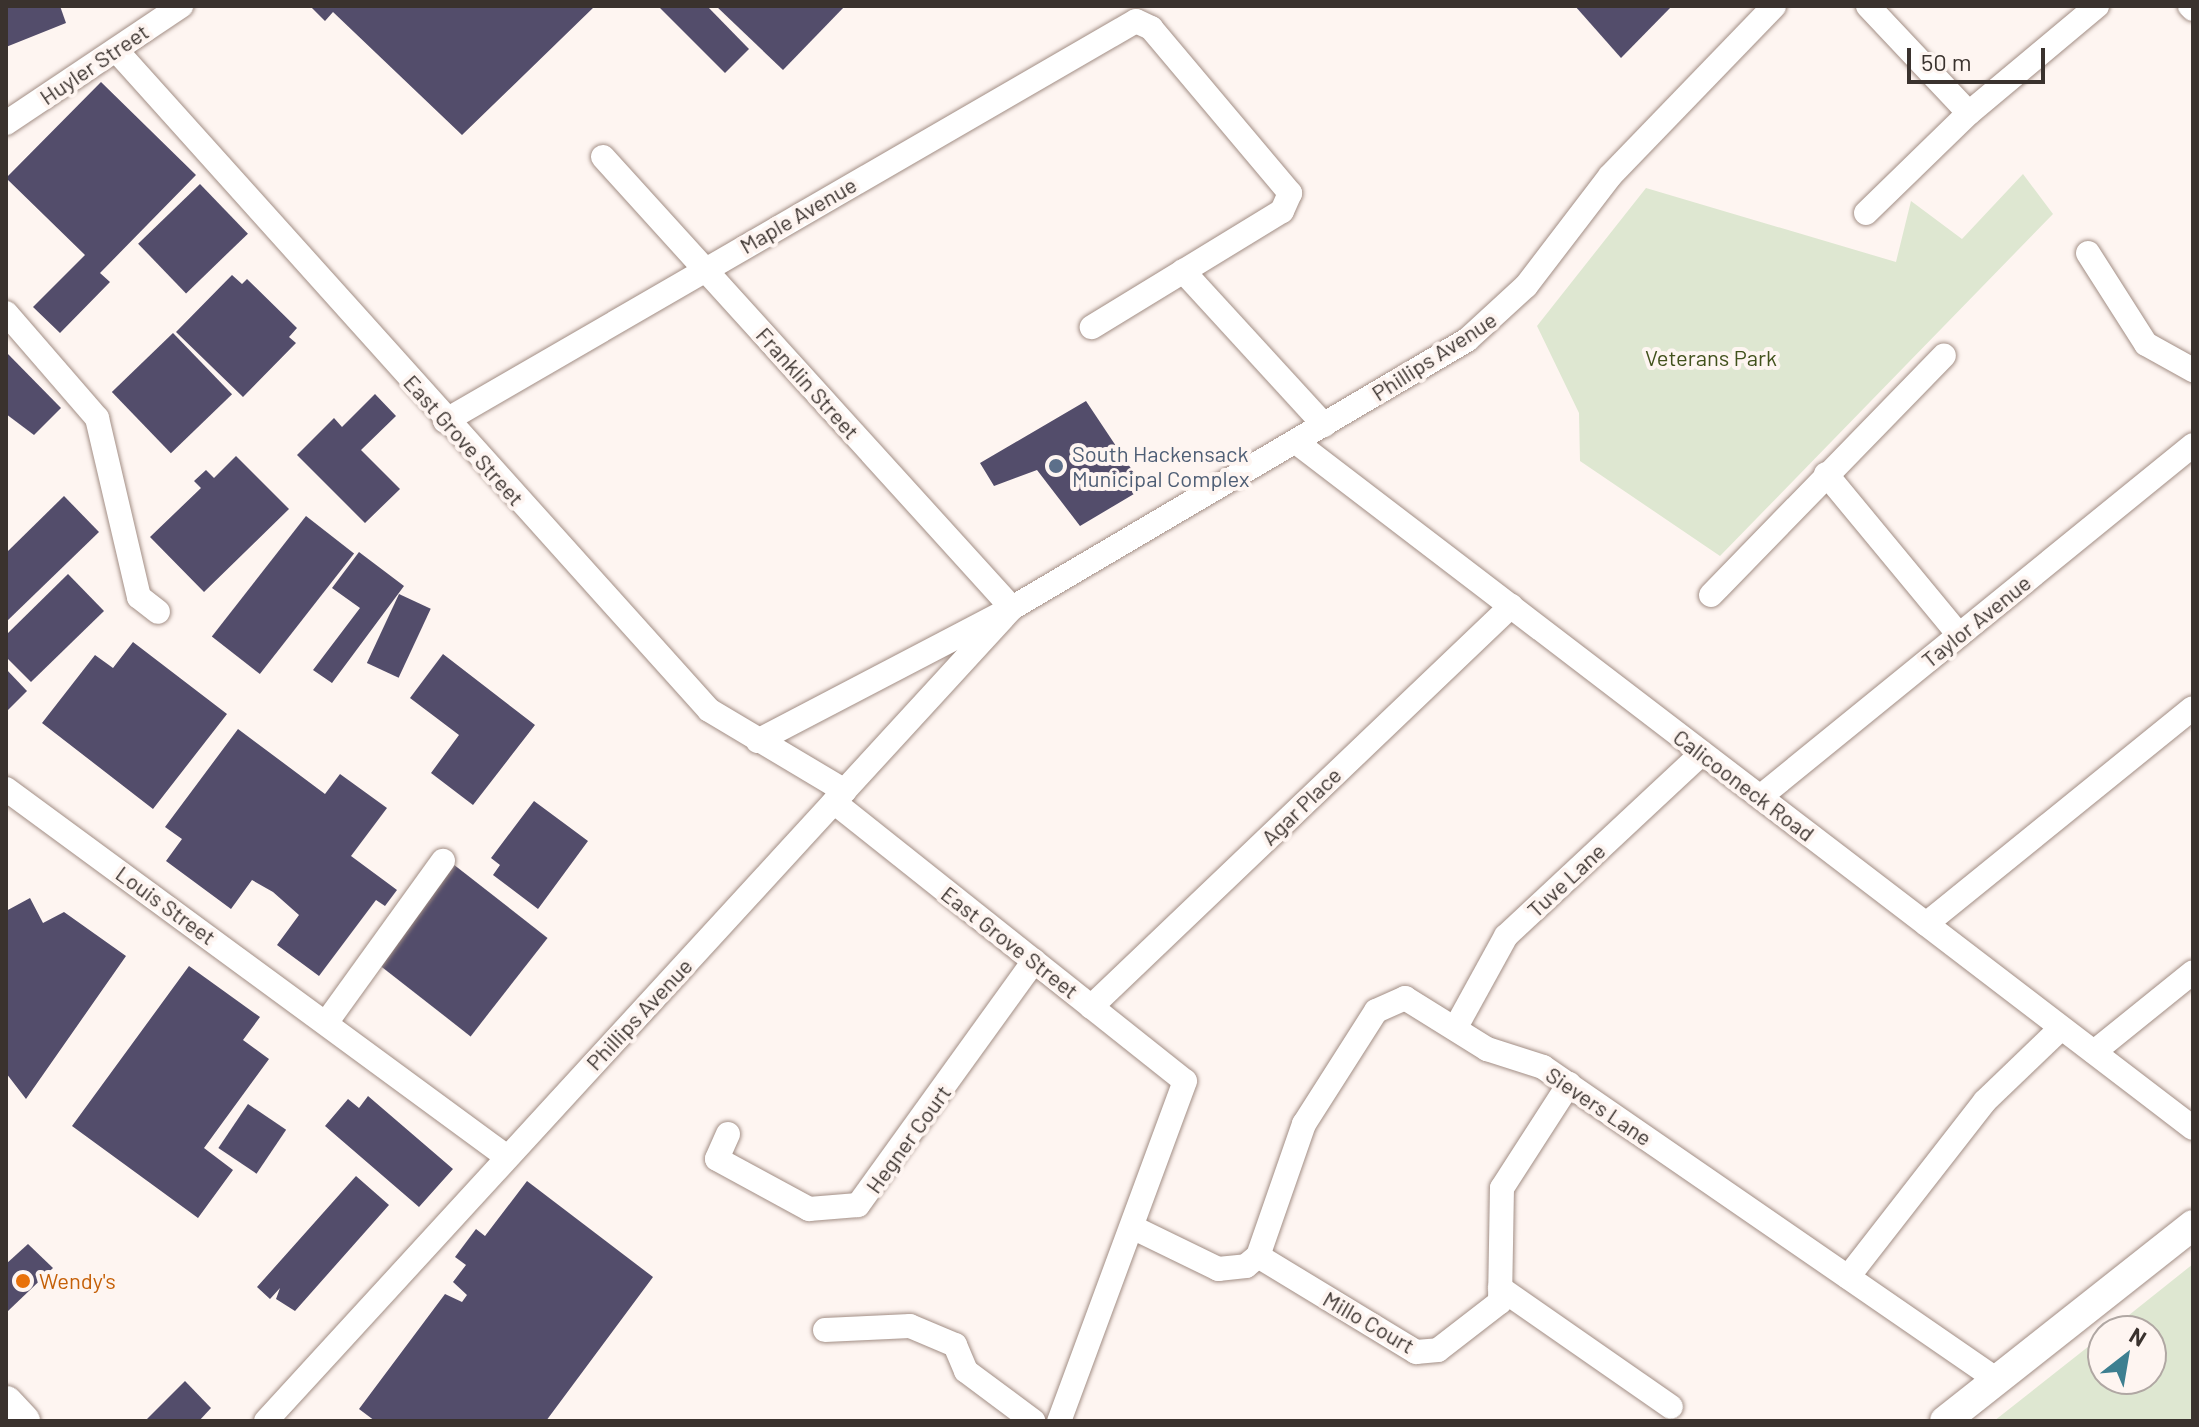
<!DOCTYPE html>
<html>
<head>
<meta charset="utf-8">
<style>
	body { margin:0 }
	#map { position:relative; width:2199px; height:1427px; overflow:hidden; background:#fef5f1; font-family:Barlow,sans-serif }
	div>[style] { position:absolute }
	.green>* { inset:0; background:#dee7d1 }
	.building>* { inset:0; background:#534d6b; transform-origin:0 0 }
	.roads { filter:drop-shadow(0 0 2px #a28e85) drop-shadow(0 0 2px #a28e85) }
	.minor>* { height:24px; margin:-12px; padding:0 12px; transform-origin:12px; border-radius:12px; background:#fff }
	.major>* { height:30px; margin:-15px; padding:0 15px; transform-origin:15px; border-radius:15px; background:#fff }
	.highway>* { height:34px; margin:-17px; padding:0 17px; transform-origin:17px; border-radius:17px; background:#fff }
	.dots>* { width:22px; height:22px; translate:-50% -50%; box-sizing:border-box; border:4px solid #fef5f1; border-radius:50% }
	span { translate:-50% -50%; white-space:nowrap; text-align:center; line-height:1.15; -webkit-text-stroke:8px #fef5f1; paint-order:stroke }
	.street-label { font-size:22px; color:#3a322e }
	.park-label { font-size:22px; color:#41511c }
	.service-label { font-size:22px; color:#4e5e75 }
	.left { translate:0 -50%; text-align:left }
	.food-label { font-size:22px; color:#c56008 }
	.frame { position:absolute; inset:0; border:8px solid #3a322e; pointer-events:none }
	.north { position:absolute; left:2087px; top:1315px; width:80px; height:80px; box-sizing:border-box; background:#fef5f1; border:2px solid #b0a7a3; border-radius:50%; rotate:31deg; font-size:22px; font-weight:700; line-height:32px; text-align:center; color:#3a322e }
	.north::after { content:''; display:block; margin:auto; width:28px; height:36px; background:#3d7f90; clip-path:polygon(50% 0,100% 100%,50% 72%,0 100%) }
	.scale { position:absolute; left:1907px; top:48px; width:138px; height:36px; box-sizing:border-box; border:4px solid #3a322e; border-top:0; padding-left:10px; font-size:24px; line-height:28px; white-space:nowrap; color:#3a322e; -webkit-text-stroke:6px #fef5f1; paint-order:stroke }
</style>
</head>
<body>
<div id="map">
	<div class="green">
		<div style="clip-path:polygon(2023px 174px,2053px 214px,1720px 556px,1580px 461px,1579px 413px,1537px 326px,1646px 188px,1896px 262px,1911px 201px,1962px 239px)"></div>
		<div style="clip-path:polygon(2193px 1264px,2193px 1421px,1994px 1421px,2103px 1335px,2103px 1379px,2151px 1379px,2151px 1331px,2109px 1331px)"></div>
	</div>
	<div class="building">
		<div style="clip-path:polygon(6px 6px,60px 6px,66px 23px,6px 47px)"></div>
		<div style="clip-path:polygon(310px 6px,595px 6px,462px 135px,333px 12px,325px 21px)"></div>
		<div style="clip-path:polygon(658px 6px,707px 6px,749px 49px,725px 73px)"></div>
		<div style="clip-path:polygon(716px 6px,845px 6px,783px 70px)"></div>
		<div style="clip-path:polygon(1575px 6px,1672px 6px,1621px 58px)"></div>
		<div style="clip-path:polygon(101px 82px,196px 175px,100px 273px,110px 282px,60px 333px,33px 307px,85px 255px,6px 178px)"></div>
		<div style="left:200px;top:184px;width:69px;height:86px;rotate:46deg"></div>
		<div style="clip-path:polygon(232px 275px,242px 284px,247px 279px,297px 328px,289px 337px,296px 343px,243px 397px,176px 332px)"></div>
		<div style="left:173px;top:333px;width:85px;height:85px;rotate:46deg"></div>
		<div style="clip-path:polygon(6px 352px,61px 408px,34px 435px,6px 414px)"></div>
		<div style="clip-path:polygon(375px 394px,396px 416px,361px 450px,400px 489px,365px 523px,297px 455px,334px 418px,342px 427px)"></div>
		<div style="clip-path:polygon(1086px 401px,1144px 488px,1080px 526px,1037px 470px,994px 486px,980px 463px)"></div>
		<div style="clip-path:polygon(236px 456px,289px 509px,204px 592px,150px 537px,201px 488px,194px 481px,206px 470px,214px 478px)"></div>
		<div style="clip-path:polygon(64px 496px,99px 532px,6px 622px,6px 553px)"></div>
		<div style="left:306px;top:516px;width:61px;height:153px;rotate:38deg"></div>
		<div style="clip-path:polygon(359px 552px,404px 586px,332px 683px,313px 670px,360px 608px,332px 588px)"></div>
		<div style="clip-path:polygon(68px 574px,104px 611px,31px 682px,6px 657px,6px 635px)"></div>
		<div style="left:399px;top:594px;width:35px;height:76px;rotate:25deg"></div>
		<div style="clip-path:polygon(133px 642px,227px 714px,153px 809px,42px 723px,95px 655px,113px 668px)"></div>
		<div style="clip-path:polygon(443px 654px,535px 725px,473px 805px,431px 773px,459px 735px,410px 698px)"></div>
		<div style="clip-path:polygon(6px 669px,27px 691px,6px 712px)"></div>
		<div style="clip-path:polygon(238px 729px,325px 794px,340px 774px,387px 808px,351px 856px,397px 890px,385px 906px,376px 900px,319px 976px,277px 945px,299px 915px,273px 892px,252px 880px,231px 909px,166px 861px,182px 839px,165px 827px)"></div>
		<div style="clip-path:polygon(534px 801px,588px 841px,538px 909px,493px 875px,500px 865px,491px 858px)"></div>
		<div style="left:453px;top:864px;width:120px;height:125px;rotate:38deg"></div>
		<div style="clip-path:polygon(30px 898px,43px 923px,64px 912px,126px 956px,26px 1099px,6px 1073px,6px 911px)"></div>
		<div style="clip-path:polygon(189px 966px,260px 1017px,243px 1040px,269px 1059px,204px 1148px,233px 1170px,198px 1218px,72px 1126px)"></div>
		<div style="clip-path:polygon(368px 1096px,453px 1169px,419px 1207px,325px 1126px,348px 1099px,359px 1108px)"></div>
		<div style="left:248px;top:1104px;width:46px;height:53px;rotate:34deg"></div>
		<div style="clip-path:polygon(356px 1176px,389px 1205px,295px 1311px,276px 1299px,280px 1288px,270px 1299px,257px 1287px)"></div>
		<div style="clip-path:polygon(527px 1181px,653px 1277px,546px 1421px,375px 1421px,359px 1409px,445px 1294px,462px 1302px,467px 1295px,453px 1282px,466px 1265px,455px 1257px,476px 1229px,485px 1236px)"></div>
		<div style="clip-path:polygon(28px 1244px,53px 1268px,8px 1311px,6px 1264px)"></div>
		<div style="clip-path:polygon(185px 1381px,211px 1408px,199px 1421px,145px 1421px)"></div>
	</div>
	<div class="roads">
		<div class="minor">
			<div style="left:1868px;top:6px;width:147px;rotate:46.7deg"></div>
			<div style="left:2190px;top:6px;width:4px;rotate:45deg"></div>
			<div style="left:116px;top:50px;width:887px;rotate:48.06deg"></div>
			<div style="left:709px;top:710px;width:158px;rotate:30.8deg"></div>
			<div style="left:6px;top:123px;width:211px;rotate:-33.8deg"></div>
			<div style="left:603px;top:157px;width:609px;rotate:47.8deg"></div>
			<div style="left:1012px;top:608px;width:287px;rotate:152.4deg"></div>
			<div style="left:1866px;top:213px;width:144px;rotate:-44.2deg"></div>
			<div style="left:1969px;top:113px;width:167px;rotate:-39.9deg"></div>
			<div style="left:2088px;top:253px;width:108px;rotate:57.5deg"></div>
			<div style="left:2146px;top:344px;width:54px;rotate:29deg"></div>
			<div style="left:1183px;top:271px;width:209px;rotate:47.5deg"></div>
			<div style="left:6px;top:313px;width:139px;rotate:49.1deg"></div>
			<div style="left:97px;top:418px;width:184px;rotate:76.8deg"></div>
			<div style="left:139px;top:597px;width:24px;rotate:38deg"></div>
			<div style="left:445px;top:421px;width:798px;rotate:-30.07deg"></div>
			<div style="left:1136px;top:21px;width:17px;rotate:25deg"></div>
			<div style="left:1151px;top:28px;width:216px;rotate:49.9deg"></div>
			<div style="left:1290px;top:193px;width:20px;rotate:114deg"></div>
			<div style="left:1282px;top:211px;width:223px;rotate:148.6deg"></div>
			<div style="left:1296px;top:442px;width:1129px;rotate:37.41deg"></div>
			<div style="left:1826px;top:474px;width:209px;rotate:50.4deg"></div>
			<div style="left:1711px;top:595px;width:334px;rotate:-45.8deg"></div>
			<div style="left:6px;top:789px;width:622px;rotate:36.3deg"></div>
			<div style="left:1760px;top:797px;width:558px;rotate:-39.11deg"></div>
			<div style="left:834px;top:802px;width:448px;rotate:38.5deg"></div>
			<div style="left:1185px;top:1081px;width:363px;rotate:110.3deg"></div>
			<div style="left:1926px;top:924px;width:343px;rotate:-39deg"></div>
			<div style="left:1091px;top:1007px;width:581px;rotate:-43.67deg"></div>
			<div style="left:326px;top:1023px;width:200px;rotate:-54.2deg"></div>
			<div style="left:1456px;top:1027px;width:104px;rotate:-61.2deg"></div>
			<div style="left:1506px;top:936px;width:268px;rotate:-43deg"></div>
			<div style="left:2094px;top:1052px;width:127px;rotate:-38.9deg"></div>
			<div style="left:728px;top:1134px;width:27px;rotate:114deg"></div>
			<div style="left:717px;top:1159px;width:105px;rotate:28.5deg"></div>
			<div style="left:809px;top:1209px;width:49px;rotate:-4.7deg"></div>
			<div style="left:858px;top:1205px;width:301px;rotate:-54.2deg"></div>
			<div style="left:1132px;top:1227px;width:96px;rotate:26deg"></div>
			<div style="left:1218px;top:1269px;width:28px;rotate:-6deg"></div>
			<div style="left:1246px;top:1266px;width:16px;rotate:-40deg"></div>
			<div style="left:1258px;top:1256px;width:140px;rotate:-70.8deg"></div>
			<div style="left:1304px;top:1124px;width:134px;rotate:-57.5deg"></div>
			<div style="left:1376px;top:1011px;width:32px;rotate:-24deg"></div>
			<div style="left:1405px;top:998px;width:97px;rotate:31.9deg"></div>
			<div style="left:1487px;top:1049px;width:59px;rotate:17.8deg"></div>
			<div style="left:1543px;top:1067px;width:551px;rotate:34.58deg"></div>
			<div style="left:1258px;top:1256px;width:185px;rotate:31.3deg"></div>
			<div style="left:1416px;top:1352px;width:22px;rotate:-5deg"></div>
			<div style="left:1438px;top:1350px;width:78px;rotate:-37.7deg"></div>
			<div style="left:1500px;top:1302px;width:114px;rotate:-89deg"></div>
			<div style="left:1502px;top:1188px;width:124px;rotate:-57.2deg"></div>
			<div style="left:1848px;top:1277px;width:223px;rotate:-52.1deg"></div>
			<div style="left:1985px;top:1101px;width:105px;rotate:-43.8deg"></div>
			<div style="left:1500px;top:1288px;width:208px;rotate:34.8deg"></div>
			<div style="left:825px;top:1330px;width:85px;rotate:-2.7deg"></div>
			<div style="left:910px;top:1326px;width:49px;rotate:22.9deg"></div>
			<div style="left:955px;top:1345px;width:28px;rotate:67deg"></div>
			<div style="left:966px;top:1371px;width:84px;rotate:36.7deg"></div>
			<div style="left:266px;top:1421px;width:1103px;rotate:-47.46deg"></div>
			<div style="left:1012px;top:608px;width:528px;rotate:-30.5deg"></div>
			<div style="left:1467px;top:340px;width:80px;rotate:-42.5deg"></div>
			<div style="left:1526px;top:286px;width:138px;rotate:-52.6deg"></div>
			<div style="left:1610px;top:176px;width:236px;rotate:-46deg"></div>
		</div>
		<div class="major">
			<div style="left:1945px;top:1421px;width:316px;rotate:-38.3deg"></div>
		</div>
		<div class="highway">
			<div style="left:6px;top:1403px;width:25px;rotate:47deg"></div>
		</div>
	</div>
	<div class="dots">
		<div style="left:1056px;top:466px;background:#5c6f8a"></div>
		<div style="left:23px;top:1281px;background:#e8710a"></div>
	</div>
	<div class="street-label">
		<span style="left:94px;top:64px;rotate:-34deg">Huyler Street</span>
		<span style="left:798px;top:215px;rotate:-30deg">Maple Avenue</span>
		<span style="left:1434px;top:356px;rotate:-33deg">Phillips Avenue</span>
		<span style="left:808px;top:383px;rotate:48deg">Franklin Street</span>
		<span style="left:464px;top:440px;rotate:48deg">East Grove Street</span>
		<span style="left:1976px;top:621px;rotate:-39deg">Taylor Avenue</span>
		<span style="left:1744px;top:785px;rotate:37deg">Calicooneck Road</span>
		<span style="left:1301px;top:806px;rotate:-44deg">Agar Place</span>
		<span style="left:1566px;top:880px;rotate:-43deg">Tuve Lane</span>
		<span style="left:166px;top:905px;rotate:36deg">Louis Street</span>
		<span style="left:1010px;top:942px;rotate:38deg">East Grove Street</span>
		<span style="left:639px;top:1014px;rotate:-47deg">Phillips Avenue</span>
		<span style="left:1599px;top:1106px;rotate:34deg">Sievers Lane</span>
		<span style="left:908px;top:1139px;rotate:-54deg">Hegner Court</span>
		<span style="left:1369px;top:1322px;rotate:30deg">Millo Court</span>
	</div>
	<div class="park-label">
		<span style="left:1711px;top:358px">Veterans Park</span>
	</div>
	<div class="service-label">
		<span class="left" style="left:1072px;top:466px">South Hackensack<br>Municipal Complex</span>
	</div>
	<div class="food-label">
		<span class="left" style="left:39px;top:1281px">Wendy's</span>
	</div>
	<div class="frame"></div>
	<div class="north">N</div>
	<div class="scale">50 m</div>
</div>
</body>
</html>
